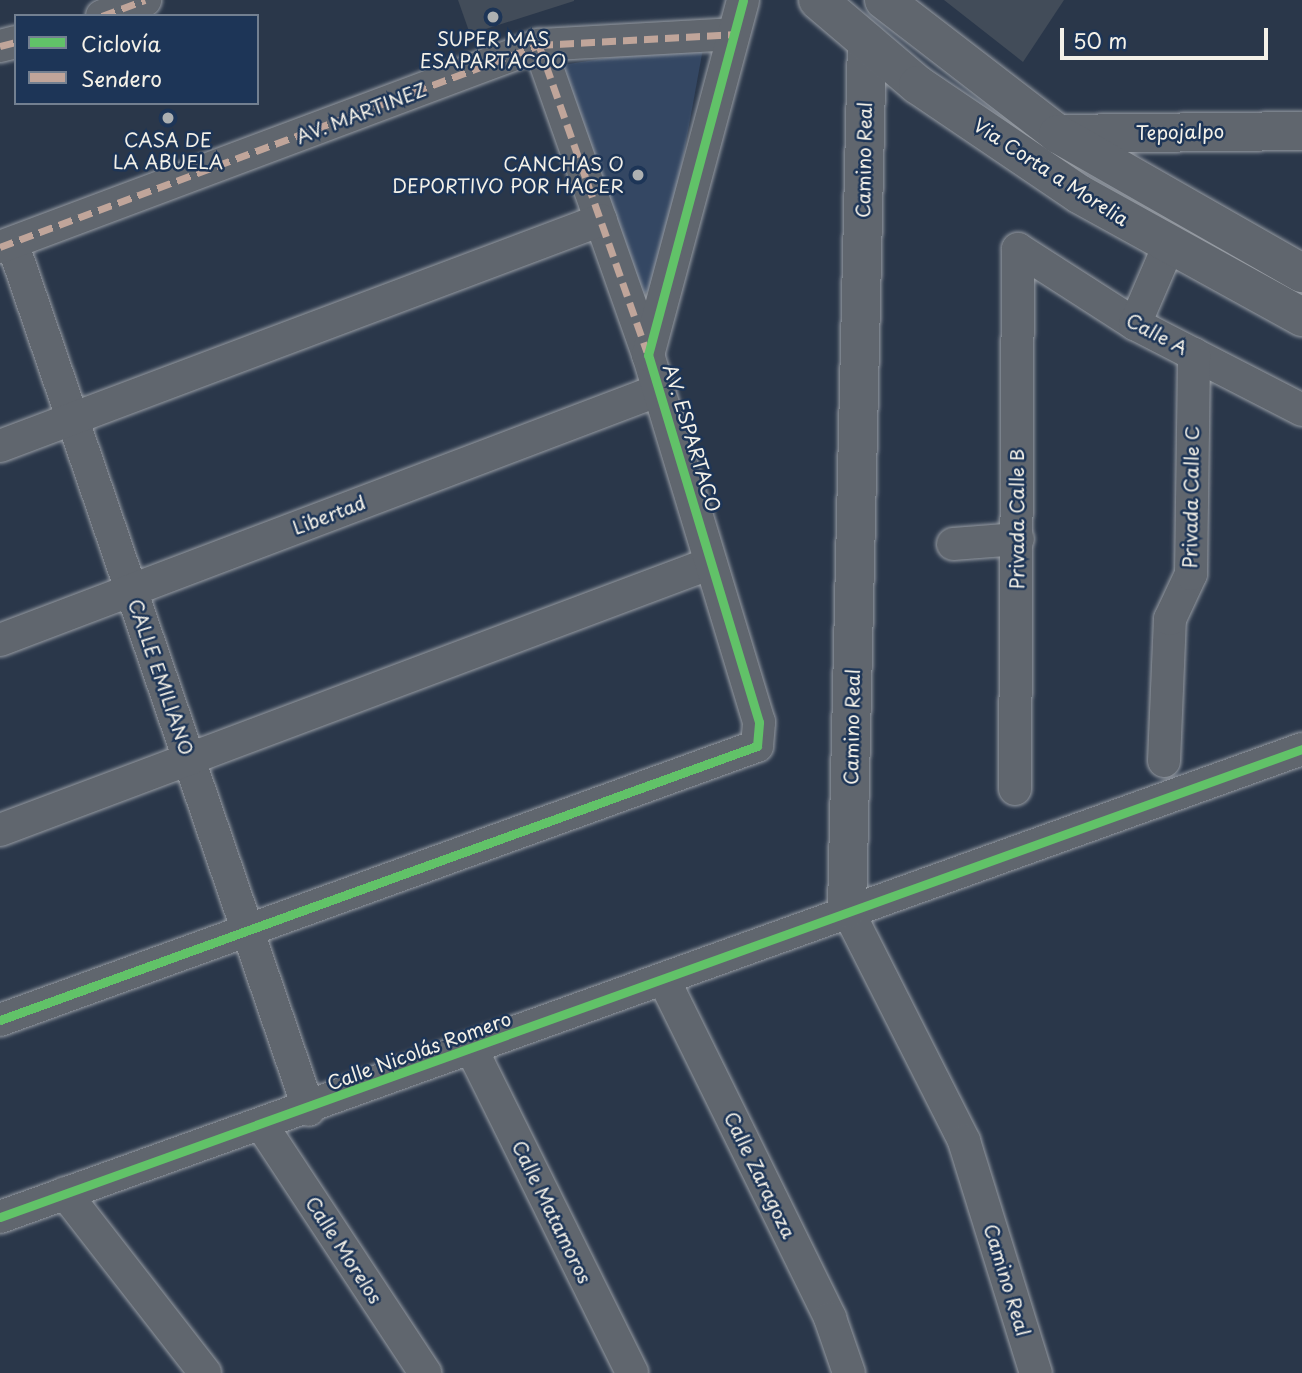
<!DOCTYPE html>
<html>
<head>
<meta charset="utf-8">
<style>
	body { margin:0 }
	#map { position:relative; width:1302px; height:1373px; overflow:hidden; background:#2a374a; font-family:"Playpen Sans",sans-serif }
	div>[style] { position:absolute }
	.green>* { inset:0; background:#344763 }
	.building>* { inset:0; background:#424c59 }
	.roads { filter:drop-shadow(0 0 2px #979ca3) drop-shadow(0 0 2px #979ca3) }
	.minor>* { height:32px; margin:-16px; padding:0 16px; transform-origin:16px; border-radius:16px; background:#60666e }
	.tertiary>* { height:38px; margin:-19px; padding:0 19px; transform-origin:19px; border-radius:19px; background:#60666e }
	.primary>* { height:38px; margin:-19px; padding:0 19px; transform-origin:19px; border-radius:19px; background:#60666e }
	.quiet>* { height:7px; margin-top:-3.5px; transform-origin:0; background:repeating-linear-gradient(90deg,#c0a59a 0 14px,transparent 0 21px) }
	.cycleway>* { height:9px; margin:-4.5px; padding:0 4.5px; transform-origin:4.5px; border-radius:4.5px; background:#61c268 }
	.dots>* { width:19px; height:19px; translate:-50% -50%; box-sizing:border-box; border:4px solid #1d3557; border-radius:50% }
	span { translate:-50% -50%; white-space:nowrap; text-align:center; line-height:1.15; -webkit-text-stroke:5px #1d3557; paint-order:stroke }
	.poi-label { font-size:19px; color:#f4f1e8 }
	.right { translate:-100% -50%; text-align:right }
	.street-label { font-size:19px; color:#f4f1e8 }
	.legend { position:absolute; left:14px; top:14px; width:245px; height:91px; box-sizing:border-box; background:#1d3557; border:2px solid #738091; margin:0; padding:9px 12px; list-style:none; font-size:21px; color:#f4f1e8 }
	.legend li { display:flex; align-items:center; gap:14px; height:35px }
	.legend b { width:35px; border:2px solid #738091 }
	.scale { position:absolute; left:1060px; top:28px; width:208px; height:32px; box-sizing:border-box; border:4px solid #f4f1e8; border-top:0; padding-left:9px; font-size:21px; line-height:24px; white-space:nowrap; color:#f4f1e8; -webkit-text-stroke:5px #1d3557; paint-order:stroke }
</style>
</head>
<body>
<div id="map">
	<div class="green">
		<div style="clip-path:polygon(704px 43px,660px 285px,635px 298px,562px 65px)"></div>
	</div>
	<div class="building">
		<div style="clip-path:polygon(458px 0,574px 0,574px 1px,470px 34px)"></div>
		<div style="clip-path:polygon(944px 0,1064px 0,1023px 62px)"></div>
	</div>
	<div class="roads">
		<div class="minor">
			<div style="left:102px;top:16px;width:46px;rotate:-20.4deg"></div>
			<div style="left:539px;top:45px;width:329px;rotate:70.6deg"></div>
			<div style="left:0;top:46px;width:16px;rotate:-14deg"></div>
			<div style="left:13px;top:245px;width:914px;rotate:71.11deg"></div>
			<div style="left:0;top:247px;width:576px;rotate:-20.54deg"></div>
			<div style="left:539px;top:45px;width:194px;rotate:-3.2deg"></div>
			<div style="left:1018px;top:249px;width:139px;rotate:32.7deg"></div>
			<div style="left:1135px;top:324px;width:188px;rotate:27.2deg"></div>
			<div style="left:1135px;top:324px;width:86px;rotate:-66.7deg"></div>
			<div style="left:0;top:446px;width:642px;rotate:-20.61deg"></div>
			<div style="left:953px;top:544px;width:65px;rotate:-4.4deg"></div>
			<div style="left:0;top:640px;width:705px;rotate:-20.77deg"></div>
			<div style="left:1164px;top:761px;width:142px;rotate:-87.6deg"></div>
			<div style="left:1170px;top:619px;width:50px;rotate:-65deg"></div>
			<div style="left:1191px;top:574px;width:220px;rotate:-89.2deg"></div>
			<div style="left:1015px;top:789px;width:540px;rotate:-89.68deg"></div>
			<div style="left:0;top:830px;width:759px;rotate:-20.58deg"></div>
			<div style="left:847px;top:909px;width:260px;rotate:63.2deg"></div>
			<div style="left:964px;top:1141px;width:243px;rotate:72.8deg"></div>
			<div style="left:664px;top:980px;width:377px;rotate:63.8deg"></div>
			<div style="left:830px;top:1318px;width:58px;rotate:70.9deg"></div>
			<div style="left:0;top:1020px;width:805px;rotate:-19.9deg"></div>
			<div style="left:757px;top:746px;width:24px;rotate:-85deg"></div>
			<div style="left:759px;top:722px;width:383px;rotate:-106.8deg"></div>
			<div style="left:648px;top:355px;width:367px;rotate:-75deg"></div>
			<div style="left:472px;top:1050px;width:360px;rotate:63.6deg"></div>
			<div style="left:263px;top:1127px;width:295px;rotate:56.6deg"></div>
			<div style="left:65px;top:1193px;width:228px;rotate:52.1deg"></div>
			<div style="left:0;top:1217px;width:1384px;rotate:-19.77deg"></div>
		</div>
		<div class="tertiary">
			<div style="left:1058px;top:134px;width:244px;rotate:-0.7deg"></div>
			<div style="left:847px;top:909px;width:867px;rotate:-88.68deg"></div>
		</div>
		<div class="primary">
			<div style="left:818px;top:0;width:131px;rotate:40.4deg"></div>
			<div style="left:918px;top:85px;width:194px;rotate:34.1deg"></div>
			<div style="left:1079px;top:194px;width:255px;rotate:28.9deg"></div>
			<div style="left:884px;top:0;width:220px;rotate:37.6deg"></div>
			<div style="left:1058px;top:134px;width:281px;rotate:29.7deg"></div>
		</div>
	</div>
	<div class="quiet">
		<div style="left:102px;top:16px;width:46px;rotate:-20.4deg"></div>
		<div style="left:539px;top:45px;width:325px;rotate:70.6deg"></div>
		<div style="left:0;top:46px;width:16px;rotate:-14deg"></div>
		<div style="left:0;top:247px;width:576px;rotate:-20.54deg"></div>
		<div style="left:539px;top:45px;width:194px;rotate:-3.2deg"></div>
	</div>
	<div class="cycleway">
		<div style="left:0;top:1020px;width:805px;rotate:-19.9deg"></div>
		<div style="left:757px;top:746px;width:24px;rotate:-85deg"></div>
		<div style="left:759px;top:722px;width:383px;rotate:-106.8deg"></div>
		<div style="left:648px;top:355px;width:367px;rotate:-75deg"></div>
		<div style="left:0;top:1217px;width:1384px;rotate:-19.77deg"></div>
	</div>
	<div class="dots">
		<div style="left:493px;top:17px;background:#adb0b1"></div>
		<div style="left:168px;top:118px;background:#adb0b1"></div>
		<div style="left:638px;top:175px;background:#adb0b1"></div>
	</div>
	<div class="poi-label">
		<span style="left:493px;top:50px">SUPER MAS<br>ESAPARTACOO</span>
		<span style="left:168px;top:151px">CASA DE<br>LA ABUELA</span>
		<span class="right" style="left:624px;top:175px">CANCHAS O<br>DEPORTIVO POR HACER</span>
	</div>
	<div class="street-label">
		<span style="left:361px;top:113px;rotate:-21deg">AV. MARTINEZ</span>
		<span style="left:1180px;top:132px;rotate:-1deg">Tepojalpo</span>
		<span style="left:864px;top:160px;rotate:-89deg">Camino Real</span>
		<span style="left:1051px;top:172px;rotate:33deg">Via Corta a Morelia</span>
		<span style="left:1157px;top:334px;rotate:28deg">Calle A</span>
		<span style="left:692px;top:438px;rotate:73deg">AV. ESPARTACO</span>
		<span style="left:1191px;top:497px;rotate:-89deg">Privada Calle C</span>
		<span style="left:329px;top:515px;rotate:-21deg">Libertad</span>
		<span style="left:1017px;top:519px;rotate:-90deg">Privada Calle B</span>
		<span style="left:161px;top:677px;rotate:71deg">CALLE EMILIANO</span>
		<span style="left:852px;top:727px;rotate:-89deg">Camino Real</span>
		<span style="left:419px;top:1051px;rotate:-20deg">Calle Nicolás Romero</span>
		<span style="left:760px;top:1175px;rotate:64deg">Calle Zaragoza</span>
		<span style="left:552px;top:1212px;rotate:64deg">Calle Matamoros</span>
		<span style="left:344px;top:1250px;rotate:57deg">Calle Morelos</span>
		<span style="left:1007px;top:1280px;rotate:73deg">Camino Real</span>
	</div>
	<ul class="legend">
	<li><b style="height:9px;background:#61c268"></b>Ciclovía</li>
	<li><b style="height:9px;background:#c0a59a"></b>Sendero</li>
	</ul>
	<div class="scale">50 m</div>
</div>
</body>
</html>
